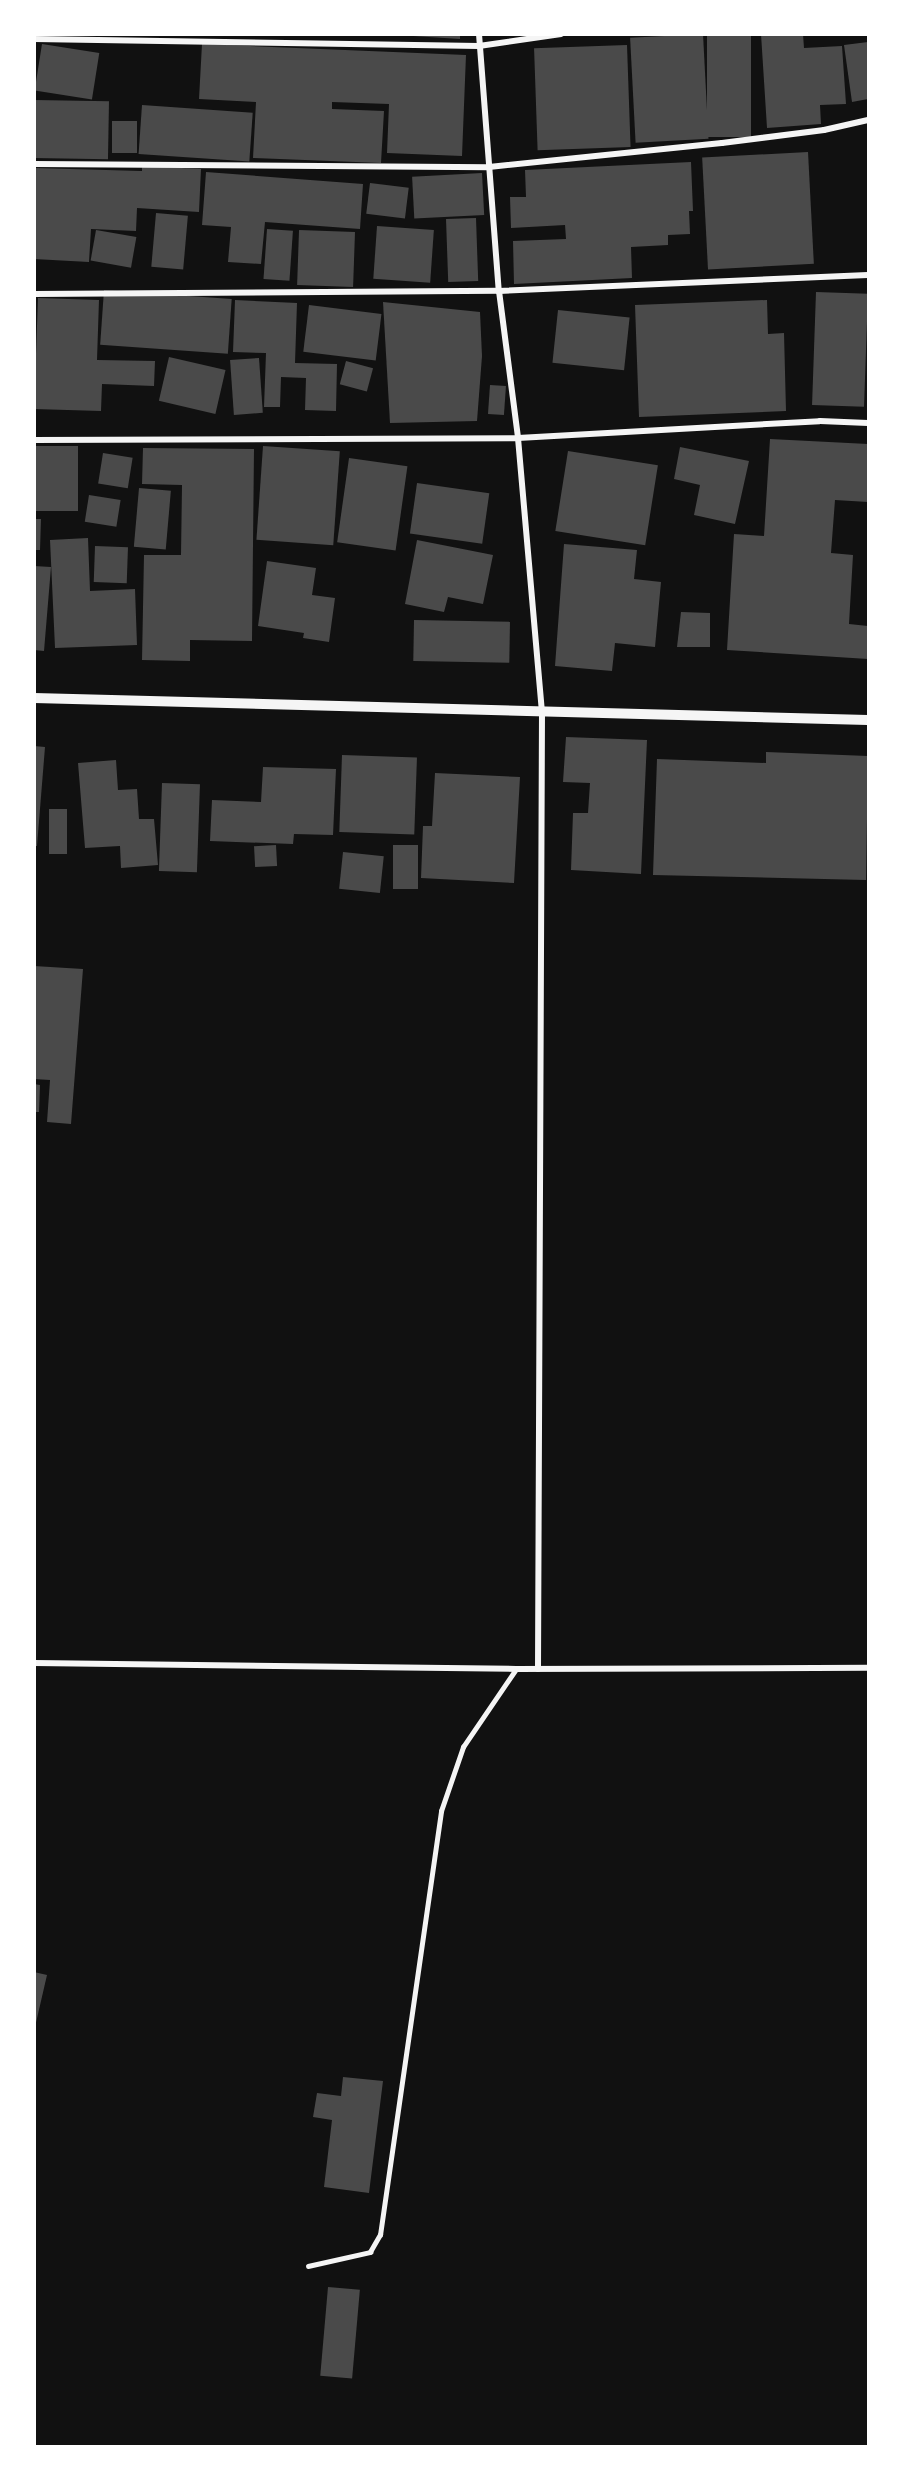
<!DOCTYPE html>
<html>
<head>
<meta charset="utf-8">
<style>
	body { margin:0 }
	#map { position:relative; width:903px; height:2481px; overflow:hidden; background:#111; font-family:"Roboto Condensed",sans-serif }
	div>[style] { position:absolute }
	.building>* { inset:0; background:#4a4a4a; transform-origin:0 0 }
	.service>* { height:4.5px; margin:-2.25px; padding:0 2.25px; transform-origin:2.25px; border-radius:2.25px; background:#f5f5f5 }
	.minor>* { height:6px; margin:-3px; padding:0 3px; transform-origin:3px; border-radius:3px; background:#f5f5f5 }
	.tertiary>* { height:10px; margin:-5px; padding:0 5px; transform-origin:5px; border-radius:5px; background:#f5f5f5 }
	span { translate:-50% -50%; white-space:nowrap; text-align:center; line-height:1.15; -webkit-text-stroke:5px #fff; paint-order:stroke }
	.frame { position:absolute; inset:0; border:36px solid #fff; pointer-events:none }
</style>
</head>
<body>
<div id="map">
	<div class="building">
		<div style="clip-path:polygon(382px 34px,460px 34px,460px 39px)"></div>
		<div style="left:703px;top:34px;width:105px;height:73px;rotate:87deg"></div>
		<div style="left:707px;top:34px;width:44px;height:103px"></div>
		<div style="clip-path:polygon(761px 34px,803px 34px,804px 48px,842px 46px,846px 104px,820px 105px,821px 124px,767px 128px)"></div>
		<div style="clip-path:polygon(868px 42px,868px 99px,852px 102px,844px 45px)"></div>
		<div style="left:42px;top:44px;width:58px;height:47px;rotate:9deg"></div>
		<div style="clip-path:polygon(202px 44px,466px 55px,462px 156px,387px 153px,389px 104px,332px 102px,332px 109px,384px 111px,381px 163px,253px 158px,256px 102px,199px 99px)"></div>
		<div style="left:627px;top:45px;width:102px;height:93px;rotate:88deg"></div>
		<div style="left:34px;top:100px;width:75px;height:58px;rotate:1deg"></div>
		<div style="left:142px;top:105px;width:111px;height:49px;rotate:4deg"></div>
		<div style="left:112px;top:121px;width:25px;height:32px"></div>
		<div style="left:808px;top:152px;width:112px;height:106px;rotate:87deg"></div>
		<div style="clip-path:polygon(691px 162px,693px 211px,689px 211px,690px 234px,668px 235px,668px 245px,631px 247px,632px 278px,514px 284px,513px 241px,566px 239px,565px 225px,511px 228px,510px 197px,526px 197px,525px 170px)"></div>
		<div style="clip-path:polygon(142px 166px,201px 169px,199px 212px,137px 208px,136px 231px,91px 229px,89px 262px,34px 259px,34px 168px,142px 171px)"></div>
		<div style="clip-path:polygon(206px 172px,363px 184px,360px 229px,265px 222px,261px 264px,228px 262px,231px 227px,202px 225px)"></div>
		<div style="left:482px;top:173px;width:42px;height:70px;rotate:87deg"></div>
		<div style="left:370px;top:183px;width:39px;height:31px;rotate:7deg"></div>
		<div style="left:156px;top:213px;width:32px;height:54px;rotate:5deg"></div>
		<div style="left:476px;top:218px;width:63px;height:30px;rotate:88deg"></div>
		<div style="left:377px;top:226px;width:57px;height:53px;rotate:4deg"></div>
		<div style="left:267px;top:229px;width:26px;height:50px;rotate:4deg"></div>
		<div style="left:96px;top:230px;width:41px;height:31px;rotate:10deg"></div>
		<div style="left:355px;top:232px;width:55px;height:56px;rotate:92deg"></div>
		<div style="left:104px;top:290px;width:128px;height:55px;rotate:4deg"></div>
		<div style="left:816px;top:292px;width:52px;height:113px;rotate:2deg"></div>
		<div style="clip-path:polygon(38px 298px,99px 300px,97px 360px,155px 361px,154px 386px,102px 384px,101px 411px,34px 409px)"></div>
		<div style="clip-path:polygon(235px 300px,297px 303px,295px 363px,337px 364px,336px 411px,305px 410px,306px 378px,281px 377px,280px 407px,264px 407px,266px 353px,233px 352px)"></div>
		<div style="clip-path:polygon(767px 300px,768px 334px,784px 333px,786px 411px,639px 417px,635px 305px)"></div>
		<div style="clip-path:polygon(383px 302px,480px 312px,482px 356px,477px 421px,390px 423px)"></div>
		<div style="left:309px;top:305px;width:73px;height:47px;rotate:7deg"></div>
		<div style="left:558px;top:310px;width:72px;height:53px;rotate:6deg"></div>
		<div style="left:169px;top:357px;width:58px;height:45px;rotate:13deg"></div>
		<div style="left:259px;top:358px;width:55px;height:29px;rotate:86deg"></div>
		<div style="left:346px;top:361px;width:28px;height:24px;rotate:15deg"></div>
		<div style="left:490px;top:385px;width:16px;height:29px;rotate:4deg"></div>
		<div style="clip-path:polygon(770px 439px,868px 444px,868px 502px,835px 500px,831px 553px,853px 555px,849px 624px,868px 626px,868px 659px,727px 650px,734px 534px,764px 536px)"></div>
		<div style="left:34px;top:446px;width:44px;height:65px"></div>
		<div style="left:263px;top:446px;width:77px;height:94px;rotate:4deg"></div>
		<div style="clip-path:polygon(680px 447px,749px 461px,735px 524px,694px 515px,700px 485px,674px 479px)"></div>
		<div style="clip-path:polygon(143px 448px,254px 449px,252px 641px,190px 640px,190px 661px,142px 660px,144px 555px,181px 555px,182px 485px,142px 484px)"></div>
		<div style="left:568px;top:451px;width:91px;height:81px;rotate:9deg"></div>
		<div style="left:103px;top:453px;width:30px;height:31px;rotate:9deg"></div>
		<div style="left:349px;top:458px;width:59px;height:85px;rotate:8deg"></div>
		<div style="left:417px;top:483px;width:73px;height:51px;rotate:8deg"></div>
		<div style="left:139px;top:488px;width:32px;height:59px;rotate:5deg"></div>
		<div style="left:89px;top:495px;width:32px;height:27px;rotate:9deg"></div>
		<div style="clip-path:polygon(34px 519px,41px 519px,40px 550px,34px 550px)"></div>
		<div style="clip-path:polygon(88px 538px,90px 591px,135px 589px,137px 645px,55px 648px,50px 540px)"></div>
		<div style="clip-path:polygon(417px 540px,493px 555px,483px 604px,448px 597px,444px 612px,405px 604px)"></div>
		<div style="clip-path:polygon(564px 544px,637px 550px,634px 579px,661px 582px,655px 647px,615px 643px,612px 671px,555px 666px)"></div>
		<div style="left:95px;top:546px;width:33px;height:36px;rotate:2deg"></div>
		<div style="clip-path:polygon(267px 561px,316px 568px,312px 595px,335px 598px,329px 642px,303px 638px,304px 633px,258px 626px)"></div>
		<div style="clip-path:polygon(34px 566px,51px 567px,44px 651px,34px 650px)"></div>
		<div style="clip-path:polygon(681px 612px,710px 613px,710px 647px,677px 647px)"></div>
		<div style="left:414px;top:620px;width:96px;height:41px;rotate:1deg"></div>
		<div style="clip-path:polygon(566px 737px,647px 740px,641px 874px,571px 870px,573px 813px,588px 813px,590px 783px,563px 782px)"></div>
		<div style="clip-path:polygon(34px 746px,45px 747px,37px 846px,34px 846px)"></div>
		<div style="clip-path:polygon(766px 752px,868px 756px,866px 880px,653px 875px,657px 759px,766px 763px)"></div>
		<div style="left:342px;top:755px;width:75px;height:77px;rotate:2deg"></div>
		<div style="clip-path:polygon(116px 760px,118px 790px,137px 789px,139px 819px,154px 819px,158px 865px,121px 868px,120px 846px,85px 848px,78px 763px)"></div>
		<div style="clip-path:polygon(263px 767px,336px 769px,333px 835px,294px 834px,293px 844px,210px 841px,212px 800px,261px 802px)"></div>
		<div style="clip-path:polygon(435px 773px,520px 777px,514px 883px,421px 878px,423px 826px,432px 826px)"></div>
		<div style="left:162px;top:783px;width:38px;height:88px;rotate:2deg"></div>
		<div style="left:49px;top:809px;width:18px;height:45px"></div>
		<div style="left:276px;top:845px;width:21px;height:22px;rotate:87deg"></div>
		<div style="left:393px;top:845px;width:25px;height:44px"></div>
		<div style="left:343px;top:852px;width:41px;height:37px;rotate:6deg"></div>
		<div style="clip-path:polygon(34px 966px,83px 969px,71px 1124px,47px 1122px,50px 1080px,34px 1079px)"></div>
		<div style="clip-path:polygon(34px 1084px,40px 1085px,39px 1112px,34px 1112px)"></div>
		<div style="clip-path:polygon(34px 1972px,47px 1975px,35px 2027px,34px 2027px)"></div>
		<div style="clip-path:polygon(343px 2077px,383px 2081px,369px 2193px,324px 2187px,332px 2120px,313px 2117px,317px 2093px,341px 2096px)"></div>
		<div style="left:328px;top:2287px;width:32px;height:89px;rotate:5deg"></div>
	</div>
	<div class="service">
		<div style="left:308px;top:2266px;width:64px;rotate:-12.7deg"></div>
		<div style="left:370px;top:2252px;width:20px;rotate:-60deg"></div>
		<div style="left:380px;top:2235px;width:428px;rotate:-81.8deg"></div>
		<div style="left:441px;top:1811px;width:68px;rotate:-71deg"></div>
		<div style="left:463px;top:1747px;width:94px;rotate:-55.8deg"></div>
	</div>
	<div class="minor">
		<div style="left:479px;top:34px;width:258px;rotate:85.6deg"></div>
		<div style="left:499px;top:291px;width:148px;rotate:82.6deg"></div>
		<div style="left:518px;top:438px;width:276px;rotate:85deg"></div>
		<div style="left:542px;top:713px;width:956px;rotate:90.24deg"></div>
		<div style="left:34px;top:39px;width:445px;rotate:0.9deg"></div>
		<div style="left:479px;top:46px;width:83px;rotate:-8.3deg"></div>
		<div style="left:34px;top:164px;width:455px;rotate:0.4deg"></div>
		<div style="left:489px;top:167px;width:234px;rotate:-5.9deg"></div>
		<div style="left:722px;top:143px;width:103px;rotate:-7.3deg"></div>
		<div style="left:824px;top:130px;width:45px;rotate:-12.8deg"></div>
		<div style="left:34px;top:294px;width:465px;rotate:-0.4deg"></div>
		<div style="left:499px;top:291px;width:369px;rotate:-2.5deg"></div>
		<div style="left:34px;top:440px;width:484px;rotate:-0.2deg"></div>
		<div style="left:518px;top:438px;width:302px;rotate:-3.2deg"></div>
		<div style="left:820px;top:421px;width:48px;rotate:2.4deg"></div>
		<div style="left:34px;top:1663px;width:482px;rotate:0.7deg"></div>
		<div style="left:516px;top:1669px;width:352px;rotate:-0.2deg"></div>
	</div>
	<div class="tertiary">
		<div style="left:34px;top:698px;width:834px;rotate:1.51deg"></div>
	</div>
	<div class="frame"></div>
</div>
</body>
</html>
